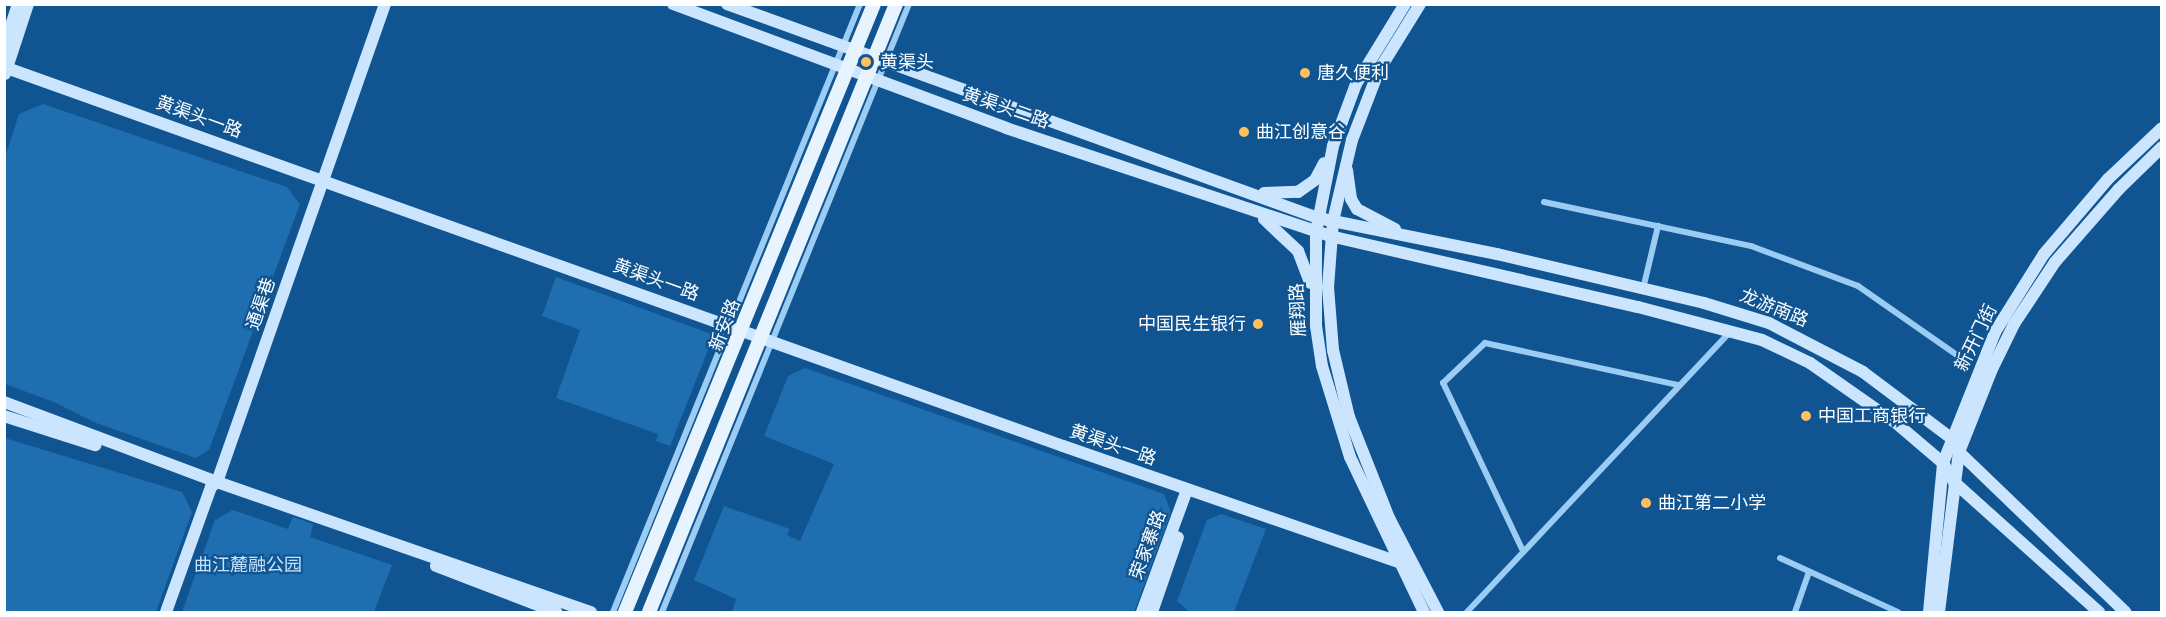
<!DOCTYPE html>
<html>
<head>
<meta charset="utf-8">
<style>
	body { margin:0 }
	#map { position:relative; width:2166px; height:617px; overflow:hidden; background:#105592; font-family:Arial,"Noto Sans SC",sans-serif }
	div>[style] { position:absolute }
	.green>* { inset:0; background:#1e6eb0 }
	.street>* { height:6px; margin:-3px; padding:0 3px; transform-origin:3px; border-radius:3px; background:#9bccf3 }
	.secondary>* { height:12px; margin:-6px; padding:0 6px; transform-origin:6px; border-radius:6px; background:#cae5fd }
	.primary>* { height:14px; margin:-7px; padding:0 7px; transform-origin:7px; border-radius:7px; background:#e7f3ff }
	.dots>* { width:16px; height:16px; translate:-50% -50%; box-sizing:border-box; border:3px solid #105592; border-radius:50% }
	span { translate:-50% -50%; white-space:nowrap; text-align:center; line-height:1.15; -webkit-text-stroke:4.5px #105592; paint-order:stroke }
	.poi-label { font-size:18px; color:#fff }
	.left { translate:0 -50%; text-align:left }
	.right { translate:-100% -50%; text-align:right }
	.street-label { font-size:18px; color:#fff }
	.park-label { font-size:18px; color:#c3e3fe }
	.frame { position:absolute; inset:0; border:6px solid #fff; pointer-events:none }
</style>
</head>
<body>
<div id="map">
	<div class="green">
		<div style="clip-path:polygon(43px 104px,287px 187px,300px 204px,209px 450px,196px 458px,96px 423px,54px 402px,5px 384px,5px 157px,19px 114px)"></div>
		<div style="clip-path:polygon(556px 277px,714px 335px,670px 446px,656px 441px,658px 434px,556px 398px,580px 330px,542px 316px)"></div>
		<div style="clip-path:polygon(805px 368px,1164px 494px,1171px 512px,1134px 612px,732px 612px,736px 599px,694px 580px,724px 506px,790px 529px,787px 535px,800px 541px,834px 464px,764px 436px,788px 376px)"></div>
		<div style="clip-path:polygon(5px 438px,182px 492px,192px 512px,156px 612px,5px 612px)"></div>
		<div style="clip-path:polygon(233px 510px,288px 529px,293px 517px,313px 524px,310px 537px,392px 565px,374px 612px,182px 612px,215px 520px)"></div>
		<div style="clip-path:polygon(1221px 514px,1266px 529px,1234px 612px,1190px 612px,1177px 601px,1207px 520px)"></div>
	</div>
	<div class="street">
		<div style="left:1544px;top:202px;width:212px;rotate:12deg"></div>
		<div style="left:1751px;top:246px;width:114px;rotate:20.5deg"></div>
		<div style="left:1858px;top:286px;width:121px;rotate:34.9deg"></div>
		<div style="left:1643px;top:289px;width:65px;rotate:-76.6deg"></div>
		<div style="left:1522px;top:549px;width:184px;rotate:-115.4deg"></div>
		<div style="left:1443px;top:383px;width:58px;rotate:-43.6deg"></div>
		<div style="left:1485px;top:343px;width:198px;rotate:12.3deg"></div>
		<div style="left:1780px;top:558px;width:130px;rotate:24.6deg"></div>
		<div style="left:613px;top:612px;width:656px;rotate:-67.89deg"></div>
		<div style="left:662px;top:612px;width:656px;rotate:-67.89deg"></div>
		<div style="left:1467px;top:612px;width:384px;rotate:-46.8deg"></div>
		<div style="left:1795px;top:612px;width:42px;rotate:-70.7deg"></div>
	</div>
	<div class="secondary">
		<div style="left:673px;top:4px;width:355px;rotate:20.4deg"></div>
		<div style="left:1006px;top:128px;width:342px;rotate:18.4deg"></div>
		<div style="left:1330px;top:236px;width:316px;rotate:13deg"></div>
		<div style="left:1638px;top:307px;width:128px;rotate:14.9deg"></div>
		<div style="left:1762px;top:340px;width:53px;rotate:25.6deg"></div>
		<div style="left:1810px;top:363px;width:105px;rotate:34.9deg"></div>
		<div style="left:1896px;top:423px;width:62px;rotate:40.4deg"></div>
		<div style="left:1943px;top:463px;width:22px;rotate:60deg"></div>
		<div style="left:1954px;top:482px;width:195px;rotate:41.9deg"></div>
		<div style="left:727px;top:4px;width:629px;rotate:19.91deg"></div>
		<div style="left:1318px;top:218px;width:183px;rotate:11.4deg"></div>
		<div style="left:1497px;top:254px;width:213px;rotate:13.3deg"></div>
		<div style="left:1704px;top:303px;width:68px;rotate:17.1deg"></div>
		<div style="left:1769px;top:323px;width:106px;rotate:27.5deg"></div>
		<div style="left:1863px;top:372px;width:110px;rotate:36.9deg"></div>
		<div style="left:1951px;top:438px;width:16px;rotate:60deg"></div>
		<div style="left:1959px;top:452px;width:231px;rotate:43.9deg"></div>
		<div style="left:1405px;top:4px;width:94px;rotate:121.5deg"></div>
		<div style="left:1356px;top:84px;width:66px;rotate:110.4deg"></div>
		<div style="left:1333px;top:146px;width:88px;rotate:101.2deg"></div>
		<div style="left:1316px;top:232px;width:94px;rotate:90deg"></div>
		<div style="left:1316px;top:326px;width:40px;rotate:81.5deg"></div>
		<div style="left:1322px;top:366px;width:95px;rotate:72.9deg"></div>
		<div style="left:1350px;top:457px;width:172px;rotate:64.5deg"></div>
		<div style="left:1420px;top:4px;width:78px;rotate:121.8deg"></div>
		<div style="left:1379px;top:70px;width:75px;rotate:111.1deg"></div>
		<div style="left:1352px;top:140px;width:83px;rotate:103.2deg"></div>
		<div style="left:1333px;top:221px;width:66px;rotate:94.3deg"></div>
		<div style="left:1328px;top:287px;width:63px;rotate:85.5deg"></div>
		<div style="left:1333px;top:350px;width:69px;rotate:76.6deg"></div>
		<div style="left:1349px;top:417px;width:109px;rotate:68.4deg"></div>
		<div style="left:1389px;top:518px;width:106px;rotate:62.5deg"></div>
		<div style="left:4px;top:47px;width:45px;rotate:-72deg"></div>
		<div style="left:4px;top:67px;width:1125px;rotate:19.69deg"></div>
		<div style="left:1063px;top:446px;width:355px;rotate:19.1deg"></div>
		<div style="left:5px;top:74px;width:74px;rotate:-71.8deg"></div>
		<div style="left:1347px;top:170px;width:29px;rotate:82deg"></div>
		<div style="left:1351px;top:199px;width:12px;rotate:59deg"></div>
		<div style="left:1357px;top:209px;width:43px;rotate:27.8deg"></div>
		<div style="left:1264px;top:193px;width:34px;rotate:-2deg"></div>
		<div style="left:1298px;top:192px;width:21px;rotate:-35deg"></div>
		<div style="left:1315px;top:180px;width:19px;rotate:-62deg"></div>
		<div style="left:1264px;top:219px;width:47px;rotate:43.3deg"></div>
		<div style="left:1298px;top:251px;width:34px;rotate:69deg"></div>
		<div style="left:4px;top:402px;width:228px;rotate:20.6deg"></div>
		<div style="left:217px;top:482px;width:396px;rotate:19.2deg"></div>
		<div style="left:4px;top:416px;width:96px;rotate:17.7deg"></div>
		<div style="left:436px;top:566px;width:129px;rotate:21deg"></div>
		<div style="left:166px;top:612px;width:133px;rotate:-70.2deg"></div>
		<div style="left:211px;top:487px;width:8px;rotate:-40deg"></div>
		<div style="left:217px;top:482px;width:507px;rotate:-70.64deg"></div>
		<div style="left:1142px;top:612px;width:130px;rotate:-69.8deg"></div>
		<div style="left:1152px;top:612px;width:79px;rotate:-70.9deg"></div>
		<div style="left:1929px;top:612px;width:150px;rotate:-84.6deg"></div>
		<div style="left:1943px;top:463px;width:141px;rotate:-68.3deg"></div>
		<div style="left:1995px;top:332px;width:92px;rotate:-57.9deg"></div>
		<div style="left:2044px;top:254px;width:99px;rotate:-49.5deg"></div>
		<div style="left:2108px;top:179px;width:74px;rotate:-43.4deg"></div>
		<div style="left:1939px;top:612px;width:161px;rotate:-82.9deg"></div>
		<div style="left:1959px;top:452px;width:89px;rotate:-68.3deg"></div>
		<div style="left:1992px;top:369px;width:50px;rotate:-63.9deg"></div>
		<div style="left:2014px;top:324px;width:74px;rotate:-56.5deg"></div>
		<div style="left:2055px;top:262px;width:97px;rotate:-48.8deg"></div>
		<div style="left:2119px;top:189px;width:60px;rotate:-44.3deg"></div>
	</div>
	<div class="primary">
		<div style="left:625px;top:612px;width:657px;rotate:-67.73deg"></div>
		<div style="left:649px;top:612px;width:656px;rotate:-67.89deg"></div>
	</div>
	<div class="dots">
		<div style="left:866px;top:62px;background:#ffc05d"></div>
		<div style="left:1305px;top:73px;background:#ffc05d"></div>
		<div style="left:1244px;top:132px;background:#ffc05d"></div>
		<div style="left:1258px;top:324px;background:#ffc05d"></div>
		<div style="left:1806px;top:416px;background:#ffc05d"></div>
		<div style="left:1646px;top:503px;background:#ffc05d"></div>
	</div>
	<div class="poi-label">
		<span class="left" style="left:880px;top:62px">黄渠头</span>
		<span class="left" style="left:1317px;top:73px">唐久便利</span>
		<span class="left" style="left:1256px;top:132px">曲江创意谷</span>
		<span class="right" style="left:1246px;top:324px">中国民生银行</span>
		<span class="left" style="left:1818px;top:416px">中国工商银行</span>
		<span class="left" style="left:1658px;top:503px">曲江第二小学</span>
	</div>
	<div class="street-label">
		<span style="left:1006px;top:108px;rotate:19deg">黄渠头二路</span>
		<span style="left:199px;top:117px;rotate:20deg">黄渠头一路</span>
		<span style="left:656px;top:280px;rotate:20deg">黄渠头一路</span>
		<span style="left:261px;top:304px;rotate:-71deg">通渠巷</span>
		<span style="left:1774px;top:308px;rotate:22deg">龙游南路</span>
		<span style="left:1298px;top:310px;rotate:-93deg">雁翔路</span>
		<span style="left:725px;top:325px;rotate:-69deg">新安路</span>
		<span style="left:1976px;top:338px;rotate:-64deg">新开门街</span>
		<span style="left:1113px;top:445px;rotate:19deg">黄渠头一路</span>
		<span style="left:1148px;top:545px;rotate:-70deg">荣家寨路</span>
	</div>
	<div class="park-label">
		<span style="left:248px;top:565px">曲江麓融公园</span>
	</div>
	<div class="frame"></div>
</div>
</body>
</html>
